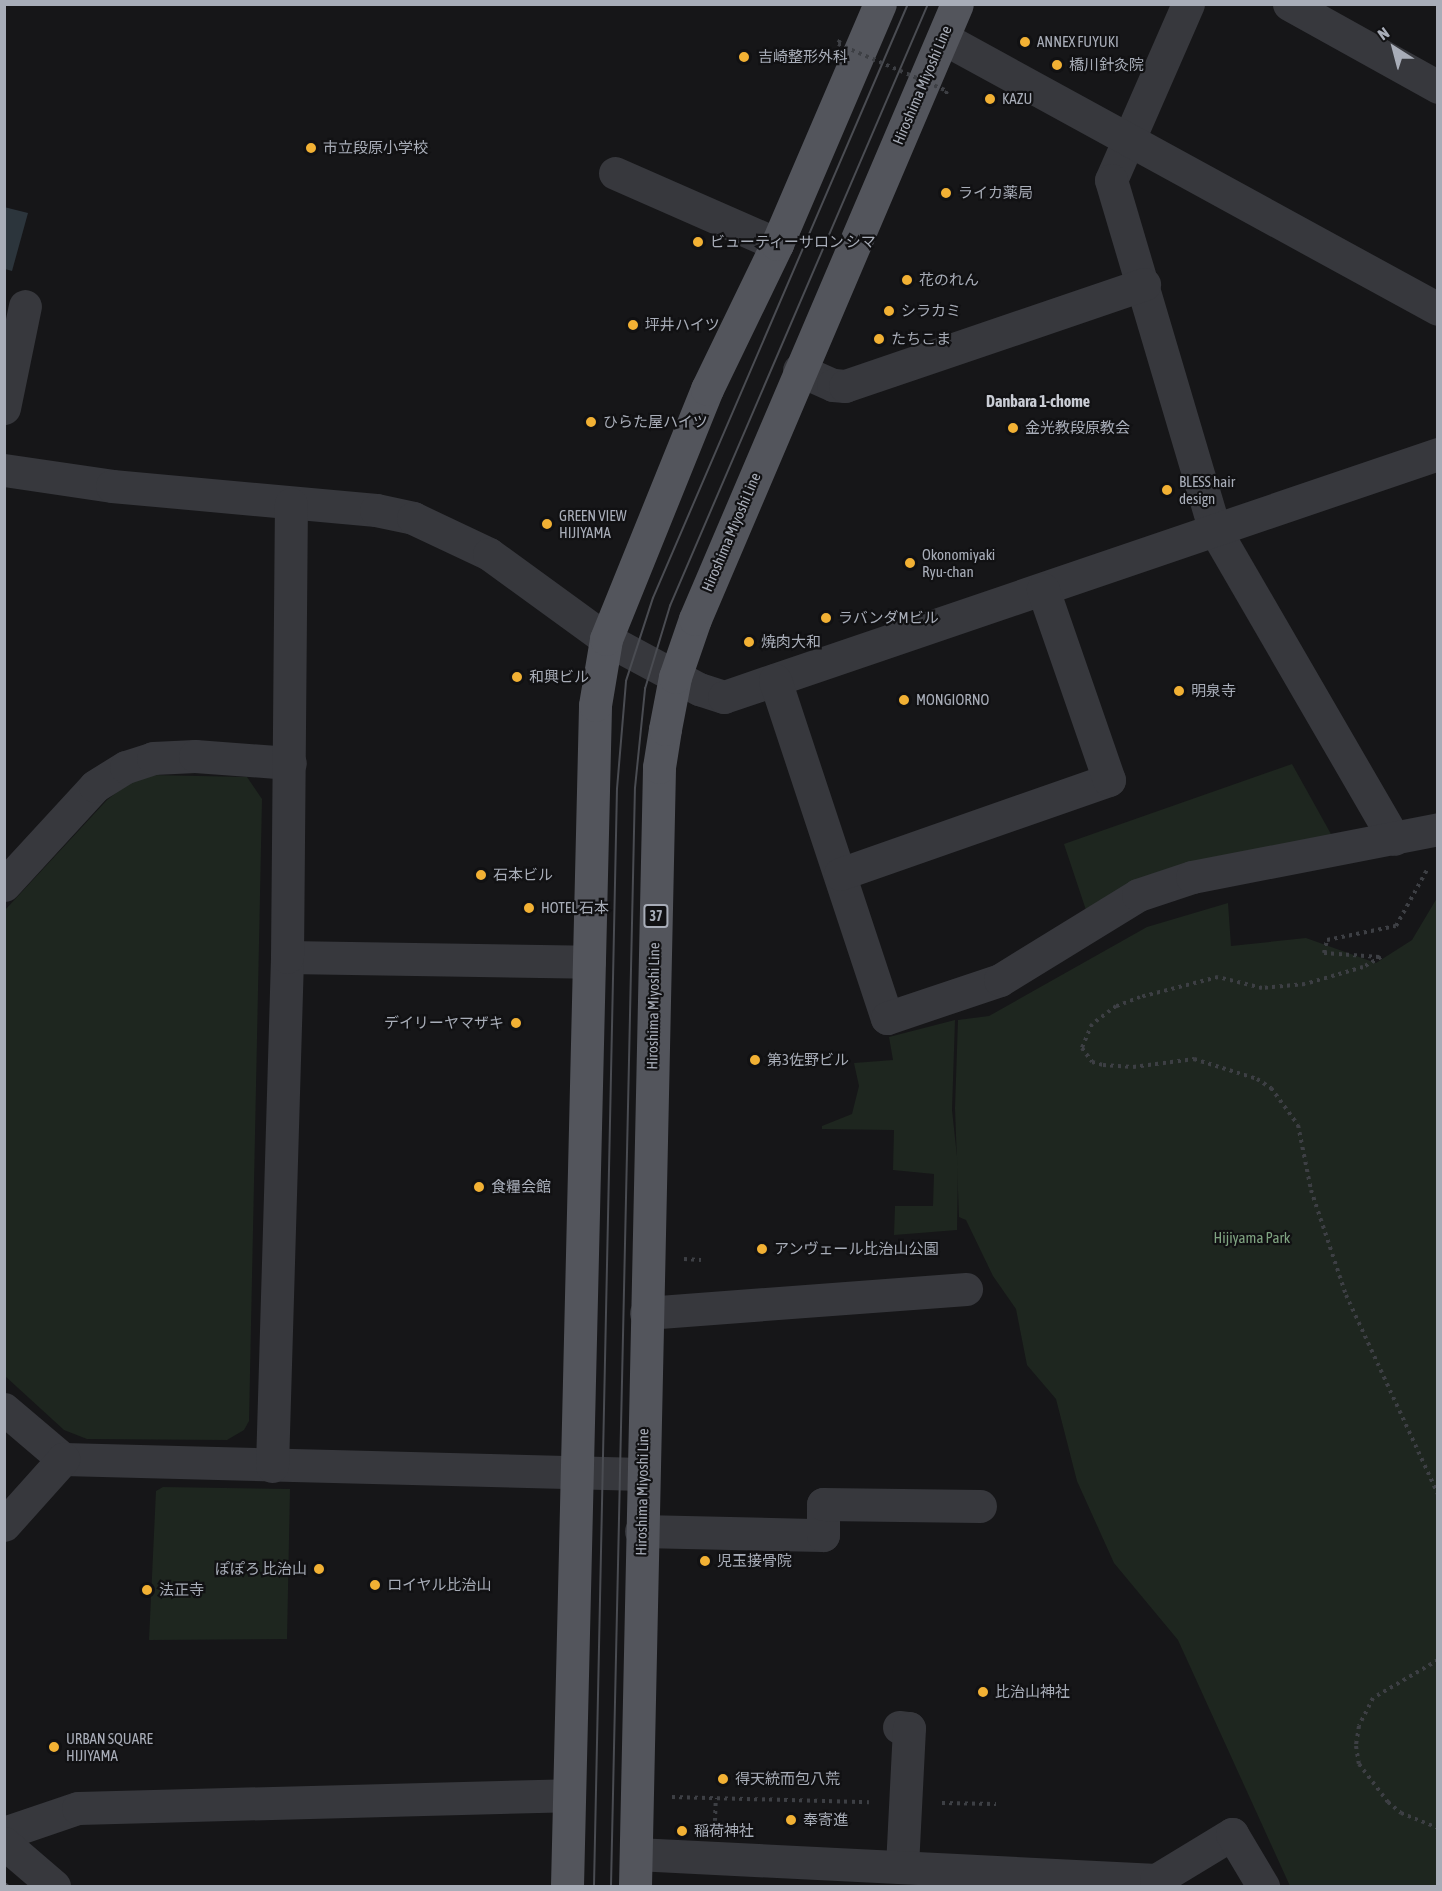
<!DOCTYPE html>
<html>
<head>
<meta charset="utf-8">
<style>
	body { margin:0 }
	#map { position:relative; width:1442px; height:1891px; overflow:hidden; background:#161618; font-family:"Asap Condensed","Noto Sans JP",sans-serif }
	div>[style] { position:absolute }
	.green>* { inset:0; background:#1e261f }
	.water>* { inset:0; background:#2c353c }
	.path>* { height:4px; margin-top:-2px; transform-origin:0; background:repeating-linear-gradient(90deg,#3d3f44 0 3px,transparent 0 7.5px) }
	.minor>* { height:33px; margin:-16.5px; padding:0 16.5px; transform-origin:16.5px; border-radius:16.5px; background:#37383d }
	.major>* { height:33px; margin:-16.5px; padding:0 16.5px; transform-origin:16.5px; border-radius:16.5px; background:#53555c }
	.tram>* { height:1.5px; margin:-0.75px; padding:0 0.75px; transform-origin:0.75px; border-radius:0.75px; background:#4a4c52 }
	.path-bridge>* { height:4px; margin-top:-2px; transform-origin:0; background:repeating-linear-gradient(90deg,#3d3f44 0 3px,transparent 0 7.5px) }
	.dots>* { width:16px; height:16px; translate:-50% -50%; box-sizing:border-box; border:3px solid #111113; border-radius:50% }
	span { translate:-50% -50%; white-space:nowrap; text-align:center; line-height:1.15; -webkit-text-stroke:4.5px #111113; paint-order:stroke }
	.shield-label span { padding:2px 4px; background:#111113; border:2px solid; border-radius:4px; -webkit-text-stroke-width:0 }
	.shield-label { font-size:14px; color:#a8adb8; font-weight:700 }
	.poi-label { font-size:15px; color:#a8adb8 }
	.left { translate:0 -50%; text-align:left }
	.right { translate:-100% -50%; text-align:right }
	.street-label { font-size:15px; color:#a8adb8 }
	.park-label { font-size:15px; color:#7fa381 }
	.neighbourhood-label { font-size:16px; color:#c9ccd4; font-weight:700 }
	.frame { position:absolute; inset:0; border:6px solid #a8adb8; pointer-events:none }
	.north { position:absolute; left:1364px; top:18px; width:60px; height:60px; -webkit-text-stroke:4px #111113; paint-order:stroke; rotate:324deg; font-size:16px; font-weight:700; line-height:24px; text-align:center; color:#a8adb8 }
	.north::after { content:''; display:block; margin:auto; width:21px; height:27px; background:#a8adb8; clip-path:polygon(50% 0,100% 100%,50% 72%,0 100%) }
</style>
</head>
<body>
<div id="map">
	<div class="green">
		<div style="clip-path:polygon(1292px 764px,1336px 843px,1087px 913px,1064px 844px)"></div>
		<div style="clip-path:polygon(151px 775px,247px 777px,262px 799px,249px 1421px,244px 1430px,227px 1440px,87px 1439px,64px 1430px,5px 1376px,5px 910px,107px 800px,126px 785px)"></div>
		<div style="clip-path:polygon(1437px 898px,1437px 1886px,1290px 1886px,1178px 1640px,1114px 1563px,1077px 1481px,1056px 1399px,1027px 1365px,1016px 1309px,993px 1276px,966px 1220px,959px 1217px,955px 1108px,958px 1020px,989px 1016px,1147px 927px,1228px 903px,1231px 946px,1306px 938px,1376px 963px,1412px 940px)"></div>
		<div style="clip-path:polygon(955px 1020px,952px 1110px,958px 1166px,957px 1230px,894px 1235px,895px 1206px,933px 1206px,934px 1174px,893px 1170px,894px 1130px,822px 1129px,822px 1126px,852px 1114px,859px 1086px,854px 1063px,893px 1060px,889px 1037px)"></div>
		<div style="clip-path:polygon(163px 1487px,290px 1489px,287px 1639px,149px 1640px,156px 1491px)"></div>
	</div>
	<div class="water">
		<div style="clip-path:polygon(4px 207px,28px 213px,12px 271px,5px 269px)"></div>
	</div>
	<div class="path">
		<div style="left:1379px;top:957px;width:55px;rotate:-175.8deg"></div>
		<div style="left:1324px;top:953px;width:13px;rotate:-77deg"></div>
		<div style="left:1327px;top:940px;width:70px;rotate:-11.5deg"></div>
		<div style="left:1396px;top:926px;width:66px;rotate:-61.1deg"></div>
		<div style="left:1381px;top:957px;width:21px;rotate:151deg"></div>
		<div style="left:1363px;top:967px;width:60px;rotate:163.7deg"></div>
		<div style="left:1305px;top:984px;width:43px;rotate:174.7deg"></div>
		<div style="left:1262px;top:988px;width:45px;rotate:-166deg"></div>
		<div style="left:1218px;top:977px;width:81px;rotate:165.6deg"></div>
		<div style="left:1140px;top:997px;width:26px;rotate:159deg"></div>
		<div style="left:1116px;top:1006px;width:30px;rotate:143deg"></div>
		<div style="left:1092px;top:1024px;width:26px;rotate:113deg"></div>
		<div style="left:1082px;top:1048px;width:17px;rotate:54deg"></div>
		<div style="left:1092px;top:1062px;width:11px;rotate:15deg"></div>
		<div style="left:1103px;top:1065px;width:30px;rotate:4deg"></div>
		<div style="left:1133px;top:1067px;width:62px;rotate:-7.5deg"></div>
		<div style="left:1194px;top:1059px;width:66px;rotate:17.6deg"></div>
		<div style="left:1257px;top:1079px;width:17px;rotate:33deg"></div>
		<div style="left:1271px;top:1088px;width:46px;rotate:53.9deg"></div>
		<div style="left:1298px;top:1125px;width:66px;rotate:78.7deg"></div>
		<div style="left:1311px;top:1190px;width:111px;rotate:71.6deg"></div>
		<div style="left:1346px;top:1295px;width:219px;rotate:65.2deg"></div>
		<div style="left:684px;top:1259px;width:17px;rotate:3deg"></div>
		<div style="left:1438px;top:1660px;width:75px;rotate:149.7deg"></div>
		<div style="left:1373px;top:1698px;width:31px;rotate:117deg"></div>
		<div style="left:1359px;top:1726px;width:20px;rotate:99deg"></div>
		<div style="left:1356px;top:1746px;width:18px;rotate:81deg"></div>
		<div style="left:1359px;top:1764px;width:48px;rotate:52.7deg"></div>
		<div style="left:1388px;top:1802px;width:17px;rotate:40deg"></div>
		<div style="left:1401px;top:1813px;width:40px;rotate:22deg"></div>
		<div style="left:672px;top:1797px;width:197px;rotate:1.5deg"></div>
		<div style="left:942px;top:1803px;width:54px;rotate:1.1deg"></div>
		<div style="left:715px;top:1821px;width:23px;rotate:-88deg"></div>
	</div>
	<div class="minor">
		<div style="left:1188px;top:4px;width:192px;rotate:113.6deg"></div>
		<div style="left:1111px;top:180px;width:365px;rotate:73.5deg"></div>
		<div style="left:1215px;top:530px;width:357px;rotate:59.9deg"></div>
		<div style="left:1289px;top:4px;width:171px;rotate:29.1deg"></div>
		<div style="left:943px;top:38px;width:564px;rotate:28.7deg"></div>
		<div style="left:615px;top:173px;width:177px;rotate:23.7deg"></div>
		<div style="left:799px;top:370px;width:37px;rotate:24deg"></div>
		<div style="left:833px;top:385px;width:12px;rotate:5deg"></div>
		<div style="left:845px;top:386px;width:316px;rotate:-18.8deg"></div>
		<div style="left:4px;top:408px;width:104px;rotate:-78.4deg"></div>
		<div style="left:4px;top:470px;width:109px;rotate:8.4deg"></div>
		<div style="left:112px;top:486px;width:265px;rotate:5.2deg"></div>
		<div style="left:376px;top:510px;width:38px;rotate:12deg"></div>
		<div style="left:413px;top:518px;width:84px;rotate:25.3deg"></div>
		<div style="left:489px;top:554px;width:145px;rotate:36deg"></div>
		<div style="left:606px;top:639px;width:106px;rotate:28.3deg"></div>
		<div style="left:699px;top:689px;width:26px;rotate:18deg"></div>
		<div style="left:724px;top:697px;width:754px;rotate:-18.8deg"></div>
		<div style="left:775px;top:680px;width:356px;rotate:71.7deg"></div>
		<div style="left:887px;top:1018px;width:119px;rotate:-18.6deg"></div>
		<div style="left:1000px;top:980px;width:162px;rotate:-31.6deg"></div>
		<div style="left:1138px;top:895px;width:57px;rotate:-18.4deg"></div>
		<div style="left:1192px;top:877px;width:251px;rotate:-11deg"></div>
		<div style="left:840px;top:874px;width:285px;rotate:-19.3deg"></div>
		<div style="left:1109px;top:780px;width:202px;rotate:-109.1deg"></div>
		<div style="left:4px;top:885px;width:134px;rotate:-47.4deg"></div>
		<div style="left:95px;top:786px;width:36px;rotate:-32deg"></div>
		<div style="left:126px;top:767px;width:28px;rotate:-18deg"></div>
		<div style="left:153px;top:758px;width:42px;rotate:-2.7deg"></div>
		<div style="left:195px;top:756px;width:95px;rotate:4.2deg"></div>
		<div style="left:287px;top:957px;width:302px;rotate:0.9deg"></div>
		<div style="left:646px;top:1313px;width:321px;rotate:-4.3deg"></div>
		<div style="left:4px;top:1409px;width:77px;rotate:40.3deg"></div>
		<div style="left:63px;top:1459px;width:580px;rotate:1.48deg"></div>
		<div style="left:272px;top:1466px;width:509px;rotate:-88.31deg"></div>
		<div style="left:287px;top:957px;width:453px;rotate:-89.5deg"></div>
		<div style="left:4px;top:1525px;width:89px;rotate:-48.2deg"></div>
		<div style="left:641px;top:1531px;width:182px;rotate:1.3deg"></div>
		<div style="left:823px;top:1535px;width:31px;rotate:-90deg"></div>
		<div style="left:823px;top:1504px;width:157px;rotate:0.7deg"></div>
		<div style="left:899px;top:1727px;width:10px;rotate:6deg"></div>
		<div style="left:909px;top:1728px;width:139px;rotate:92.9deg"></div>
		<div style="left:4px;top:1833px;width:78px;rotate:-18.7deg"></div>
		<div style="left:78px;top:1808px;width:490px;rotate:-1.5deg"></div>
		<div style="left:4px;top:1843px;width:66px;rotate:40.7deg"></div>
		<div style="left:636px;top:1854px;width:521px;rotate:2.86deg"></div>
		<div style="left:1156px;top:1880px;width:89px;rotate:-31.2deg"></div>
		<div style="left:1232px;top:1834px;width:61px;rotate:59.2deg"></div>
	</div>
	<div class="major">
		<div style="left:567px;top:1886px;width:1181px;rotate:-88.64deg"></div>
		<div style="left:595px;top:705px;width:67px;rotate:-80.5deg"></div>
		<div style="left:606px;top:639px;width:270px;rotate:-68deg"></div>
		<div style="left:707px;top:389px;width:161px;rotate:-64.2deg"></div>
		<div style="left:777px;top:244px;width:261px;rotate:-66.8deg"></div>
		<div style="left:635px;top:1886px;width:1119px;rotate:-88.77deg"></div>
		<div style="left:659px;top:767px;width:38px;rotate:-81deg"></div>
		<div style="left:665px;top:729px;width:53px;rotate:-79.1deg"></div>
		<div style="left:675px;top:677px;width:61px;rotate:-71deg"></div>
		<div style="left:695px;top:619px;width:668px;rotate:-66.93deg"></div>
	</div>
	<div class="tram">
		<div style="left:4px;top:1882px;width:6px;rotate:39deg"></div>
		<div style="left:594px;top:1886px;width:1097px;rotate:-88.8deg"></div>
		<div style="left:617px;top:789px;width:108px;rotate:-85.2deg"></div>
		<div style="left:626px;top:681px;width:87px;rotate:-72deg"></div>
		<div style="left:653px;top:598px;width:646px;rotate:-66.77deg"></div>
		<div style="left:611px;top:1886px;width:1098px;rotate:-88.75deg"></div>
		<div style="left:635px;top:788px;width:100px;rotate:-84.2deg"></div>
		<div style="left:645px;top:689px;width:87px;rotate:-73.2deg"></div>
		<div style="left:670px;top:606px;width:655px;rotate:-66.8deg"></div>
	</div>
	<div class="path-bridge">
		<div style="left:840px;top:40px;width:4px;rotate:117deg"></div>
		<div style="left:838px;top:44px;width:119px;rotate:23.3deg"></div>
		<div style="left:947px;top:91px;width:5px;rotate:112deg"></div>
	</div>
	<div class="dots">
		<div style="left:1025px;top:42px;background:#f2b134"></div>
		<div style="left:744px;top:57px;background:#f2b134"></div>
		<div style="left:1057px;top:65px;background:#f2b134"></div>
		<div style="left:990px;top:99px;background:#f2b134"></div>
		<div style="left:311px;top:148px;background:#f2b134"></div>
		<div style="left:946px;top:193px;background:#f2b134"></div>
		<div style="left:698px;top:242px;background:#f2b134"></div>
		<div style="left:907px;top:280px;background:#f2b134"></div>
		<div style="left:889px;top:311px;background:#f2b134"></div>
		<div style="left:633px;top:325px;background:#f2b134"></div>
		<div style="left:879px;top:339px;background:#f2b134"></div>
		<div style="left:591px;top:422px;background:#f2b134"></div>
		<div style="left:1013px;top:428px;background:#f2b134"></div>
		<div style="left:1167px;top:490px;background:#f2b134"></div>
		<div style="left:547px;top:524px;background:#f2b134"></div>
		<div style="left:910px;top:563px;background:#f2b134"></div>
		<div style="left:826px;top:618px;background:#f2b134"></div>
		<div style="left:749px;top:642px;background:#f2b134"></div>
		<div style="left:517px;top:677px;background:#f2b134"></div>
		<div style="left:1179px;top:691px;background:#f2b134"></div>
		<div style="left:904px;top:700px;background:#f2b134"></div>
		<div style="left:481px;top:875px;background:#f2b134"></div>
		<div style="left:529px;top:908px;background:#f2b134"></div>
		<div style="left:516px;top:1023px;background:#f2b134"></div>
		<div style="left:755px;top:1060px;background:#f2b134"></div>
		<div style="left:479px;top:1187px;background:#f2b134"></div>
		<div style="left:762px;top:1249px;background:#f2b134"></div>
		<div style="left:705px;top:1561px;background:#f2b134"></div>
		<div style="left:319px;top:1569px;background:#f2b134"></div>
		<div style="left:375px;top:1585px;background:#f2b134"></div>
		<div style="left:147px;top:1590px;background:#f2b134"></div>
		<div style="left:983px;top:1692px;background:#f2b134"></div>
		<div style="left:54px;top:1747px;background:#f2b134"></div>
		<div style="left:723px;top:1779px;background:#f2b134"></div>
		<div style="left:791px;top:1820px;background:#f2b134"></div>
		<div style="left:682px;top:1831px;background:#f2b134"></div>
	</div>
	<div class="shield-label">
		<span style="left:656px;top:916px">37</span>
	</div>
	<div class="poi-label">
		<span class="left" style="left:1037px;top:42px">ANNEX FUYUKI</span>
		<span class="left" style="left:758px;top:57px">吉崎整形外科</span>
		<span class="left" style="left:1069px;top:65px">橋川針灸院</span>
		<span class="left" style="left:1002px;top:99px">KAZU</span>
		<span class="left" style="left:323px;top:148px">市立段原小学校</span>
		<span class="left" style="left:958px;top:193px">ライカ薬局</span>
		<span class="left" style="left:710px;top:242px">ビューティーサロン シマ</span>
		<span class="left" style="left:919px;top:280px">花のれん</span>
		<span class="left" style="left:901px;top:311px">シラカミ</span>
		<span class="left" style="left:645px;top:325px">坪井ハイツ</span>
		<span class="left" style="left:891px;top:339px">たちこま</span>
		<span class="left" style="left:603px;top:422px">ひらた屋ハイツ</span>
		<span class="left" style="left:1025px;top:428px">金光教段原教会</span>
		<span class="left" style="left:1179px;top:490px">BLESS hair<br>design</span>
		<span class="left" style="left:559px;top:524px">GREEN VIEW<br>HIJIYAMA</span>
		<span class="left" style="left:922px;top:563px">Okonomiyaki<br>Ryu-chan</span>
		<span class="left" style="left:838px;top:618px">ラバンダMビル</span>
		<span class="left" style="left:761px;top:642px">焼肉大和</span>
		<span class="left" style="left:529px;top:677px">和興ビル</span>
		<span class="left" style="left:1191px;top:691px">明泉寺</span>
		<span class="left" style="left:916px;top:700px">MONGIORNO</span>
		<span class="left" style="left:493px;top:875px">石本ビル</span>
		<span class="left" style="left:541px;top:908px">HOTEL 石本</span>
		<span class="right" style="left:504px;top:1023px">デイリーヤマザキ</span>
		<span class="left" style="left:767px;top:1060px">第3佐野ビル</span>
		<span class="left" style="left:491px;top:1187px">食糧会館</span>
		<span class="left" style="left:774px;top:1249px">アンヴェール比治山公園</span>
		<span class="left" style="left:717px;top:1561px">児玉接骨院</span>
		<span class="right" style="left:307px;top:1569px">ぽぽろ 比治山</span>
		<span class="left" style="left:387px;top:1585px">ロイヤル比治山</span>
		<span class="left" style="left:159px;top:1590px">法正寺</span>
		<span class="left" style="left:995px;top:1692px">比治山神社</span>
		<span class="left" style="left:66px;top:1747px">URBAN SQUARE<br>HIJIYAMA</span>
		<span class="left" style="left:735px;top:1779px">得天統而包八荒</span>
		<span class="left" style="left:803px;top:1820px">奉寄進</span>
		<span class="left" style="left:694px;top:1831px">稲荷神社</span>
	</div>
	<div class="street-label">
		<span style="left:922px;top:85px;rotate:-67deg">Hiroshima Miyoshi Line</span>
		<span style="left:731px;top:532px;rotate:-67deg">Hiroshima Miyoshi Line</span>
		<span style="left:653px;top:1006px;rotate:-89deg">Hiroshima Miyoshi Line</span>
		<span style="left:642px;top:1492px;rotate:-89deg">Hiroshima Miyoshi Line</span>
	</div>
	<div class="park-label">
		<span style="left:1252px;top:1238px">Hijiyama Park</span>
	</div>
	<div class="neighbourhood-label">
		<span style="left:1038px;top:401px">Danbara 1-chome</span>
	</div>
	<div class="frame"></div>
	<div class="north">N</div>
</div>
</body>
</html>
